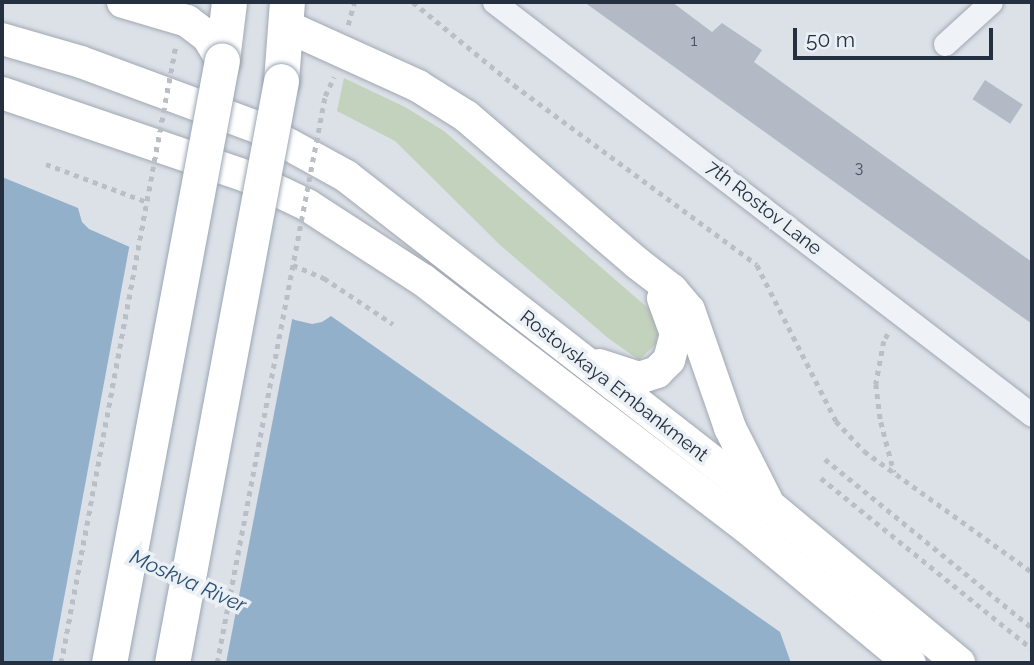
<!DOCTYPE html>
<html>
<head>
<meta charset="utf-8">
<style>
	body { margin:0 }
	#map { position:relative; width:1034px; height:665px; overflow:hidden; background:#dce1e8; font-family:Raleway,sans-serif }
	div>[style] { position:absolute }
	.green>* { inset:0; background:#c3d2bc }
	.water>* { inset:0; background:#93b0cb }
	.pier>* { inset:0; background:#dce1e8 }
	.building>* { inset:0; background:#b3bac5; transform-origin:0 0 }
	.path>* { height:4.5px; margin-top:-2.25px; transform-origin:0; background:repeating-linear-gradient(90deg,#babfc6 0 5px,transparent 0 10px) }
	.roads { filter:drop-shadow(0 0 2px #a1a8b2) drop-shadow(0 0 2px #a1a8b2) }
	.street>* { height:23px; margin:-11.5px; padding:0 11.5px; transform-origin:11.5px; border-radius:11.5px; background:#eff2f6 }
	.secondary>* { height:32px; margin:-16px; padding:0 16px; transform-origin:16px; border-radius:16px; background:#fff }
	.primary>* { height:35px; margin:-17.5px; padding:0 17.5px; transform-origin:17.5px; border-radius:17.5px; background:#fff }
	.path-bridge>* { height:4.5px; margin-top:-2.25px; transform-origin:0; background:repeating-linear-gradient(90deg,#babfc6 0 5px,transparent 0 10px) }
	.bridges { filter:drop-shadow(0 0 2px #9aa6b4) drop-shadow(0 0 2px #9aa6b4) }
	.primary-bridge>* { height:35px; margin:-17.5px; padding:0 17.5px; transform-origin:17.5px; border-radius:17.5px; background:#fff }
	span { translate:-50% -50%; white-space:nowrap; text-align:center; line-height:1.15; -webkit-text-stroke:7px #ebf0f5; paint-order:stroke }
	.number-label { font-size:16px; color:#485260 }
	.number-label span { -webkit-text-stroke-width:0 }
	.street-label { font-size:19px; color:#242f3f }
	.water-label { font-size:21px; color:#2b4f76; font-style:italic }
	.frame { position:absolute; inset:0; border:4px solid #242f3f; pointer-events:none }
	.scale { position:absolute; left:793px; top:28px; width:200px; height:32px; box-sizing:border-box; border:4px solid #242f3f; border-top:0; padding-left:9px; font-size:21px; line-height:24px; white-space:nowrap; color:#242f3f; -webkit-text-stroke:5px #ebf0f5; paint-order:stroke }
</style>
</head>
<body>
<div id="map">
	<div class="green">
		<div style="clip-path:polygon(344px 78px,405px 107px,444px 131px,649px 309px,660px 326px,656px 344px,639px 360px,608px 338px,500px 245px,395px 141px,337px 111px)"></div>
	</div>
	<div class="water">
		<div style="clip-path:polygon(2px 177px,78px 208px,82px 222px,89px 229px,295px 320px,312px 324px,322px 322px,331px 316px,780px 632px,791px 663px,2px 663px)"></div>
	</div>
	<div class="pier">
		<div style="clip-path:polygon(130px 243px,293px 315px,226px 663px,52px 663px)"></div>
	</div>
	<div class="building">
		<div style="clip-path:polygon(584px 2px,672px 2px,712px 32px,722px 23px,762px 50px,754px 62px,1032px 262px,1032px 324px)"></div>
		<div style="left:985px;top:80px;width:45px;height:23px;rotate:33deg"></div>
	</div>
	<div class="path">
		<div style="left:413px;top:2px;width:131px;rotate:39.4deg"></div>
		<div style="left:514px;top:85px;width:302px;rotate:36.5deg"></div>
		<div style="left:757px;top:265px;width:175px;rotate:63.1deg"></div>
		<div style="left:836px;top:421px;width:41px;rotate:47deg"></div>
		<div style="left:864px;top:451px;width:207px;rotate:35.8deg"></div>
		<div style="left:348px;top:25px;width:24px;rotate:-75deg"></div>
		<div style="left:325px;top:96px;width:21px;rotate:-65deg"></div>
		<div style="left:46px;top:164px;width:108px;rotate:20.6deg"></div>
		<div style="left:293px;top:265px;width:34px;rotate:23deg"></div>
		<div style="left:324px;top:278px;width:83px;rotate:33.7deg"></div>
		<div style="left:888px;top:334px;width:8px;rotate:120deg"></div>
		<div style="left:884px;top:341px;width:44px;rotate:100.5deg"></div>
		<div style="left:876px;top:384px;width:38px;rotate:83deg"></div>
		<div style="left:881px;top:422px;width:52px;rotate:75.4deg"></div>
		<div style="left:825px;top:459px;width:267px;rotate:39.2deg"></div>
		<div style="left:821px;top:478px;width:272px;rotate:39deg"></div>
	</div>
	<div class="roads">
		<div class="street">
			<div style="left:494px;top:2px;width:678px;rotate:37.51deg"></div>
			<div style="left:945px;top:44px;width:62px;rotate:-42.4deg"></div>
		</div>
		<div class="secondary">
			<div style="left:123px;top:2px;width:67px;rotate:16.5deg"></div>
			<div style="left:187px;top:21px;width:26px;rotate:37deg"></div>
			<div style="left:208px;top:37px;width:27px;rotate:59deg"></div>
			<div style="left:286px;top:26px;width:145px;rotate:24.4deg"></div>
			<div style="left:418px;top:86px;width:57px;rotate:32deg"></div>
			<div style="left:466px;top:116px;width:225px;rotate:40.7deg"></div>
			<div style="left:637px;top:263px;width:44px;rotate:37.6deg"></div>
			<div style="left:672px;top:290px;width:26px;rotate:50deg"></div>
			<div style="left:689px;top:310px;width:125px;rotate:70.8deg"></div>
			<div style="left:730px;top:428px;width:80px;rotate:63.1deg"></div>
			<div style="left:2px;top:39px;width:82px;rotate:16.2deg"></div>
			<div style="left:81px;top:62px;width:188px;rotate:20.3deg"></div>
			<div style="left:257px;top:127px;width:102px;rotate:28.8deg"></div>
			<div style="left:346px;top:176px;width:537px;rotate:37.89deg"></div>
			<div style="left:770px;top:506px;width:246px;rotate:39.7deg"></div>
			<div style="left:2px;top:93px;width:258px;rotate:18.8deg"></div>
			<div style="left:246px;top:176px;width:68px;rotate:25.4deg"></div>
			<div style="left:307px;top:205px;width:138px;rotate:32.9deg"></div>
			<div style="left:423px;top:280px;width:407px;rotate:37.4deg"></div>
			<div style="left:746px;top:527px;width:213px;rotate:39.7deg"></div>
			<div style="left:599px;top:365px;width:42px;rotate:18deg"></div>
			<div style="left:639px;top:378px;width:19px;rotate:-18deg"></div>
			<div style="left:657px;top:372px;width:17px;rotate:-45deg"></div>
			<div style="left:669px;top:360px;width:27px;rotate:-75deg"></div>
			<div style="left:676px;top:334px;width:38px;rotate:-110deg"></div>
		</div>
		<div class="primary">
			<div style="left:222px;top:60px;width:58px;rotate:-83.1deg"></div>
			<div style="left:281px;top:81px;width:79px;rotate:-85.7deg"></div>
		</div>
	</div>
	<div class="path-bridge">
		<div style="left:61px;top:663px;width:630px;rotate:-79.48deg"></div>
		<div style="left:217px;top:663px;width:577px;rotate:-79.22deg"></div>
	</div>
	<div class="bridges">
		<div class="primary-bridge">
			<div style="left:109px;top:663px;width:613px;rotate:-79.39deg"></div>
			<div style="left:172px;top:663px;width:592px;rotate:-79.39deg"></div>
		</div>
	</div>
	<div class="number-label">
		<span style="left:694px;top:41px">1</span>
		<span style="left:859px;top:168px">3</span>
	</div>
	<div class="street-label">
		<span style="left:764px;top:208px;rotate:38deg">7th Rostov Lane</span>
		<span style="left:614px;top:386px;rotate:38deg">Rostovskaya Embankment</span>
	</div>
	<div class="water-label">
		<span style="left:188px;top:581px;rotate:24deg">Moskva River</span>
	</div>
	<div class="frame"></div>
	<div class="scale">50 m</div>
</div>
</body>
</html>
